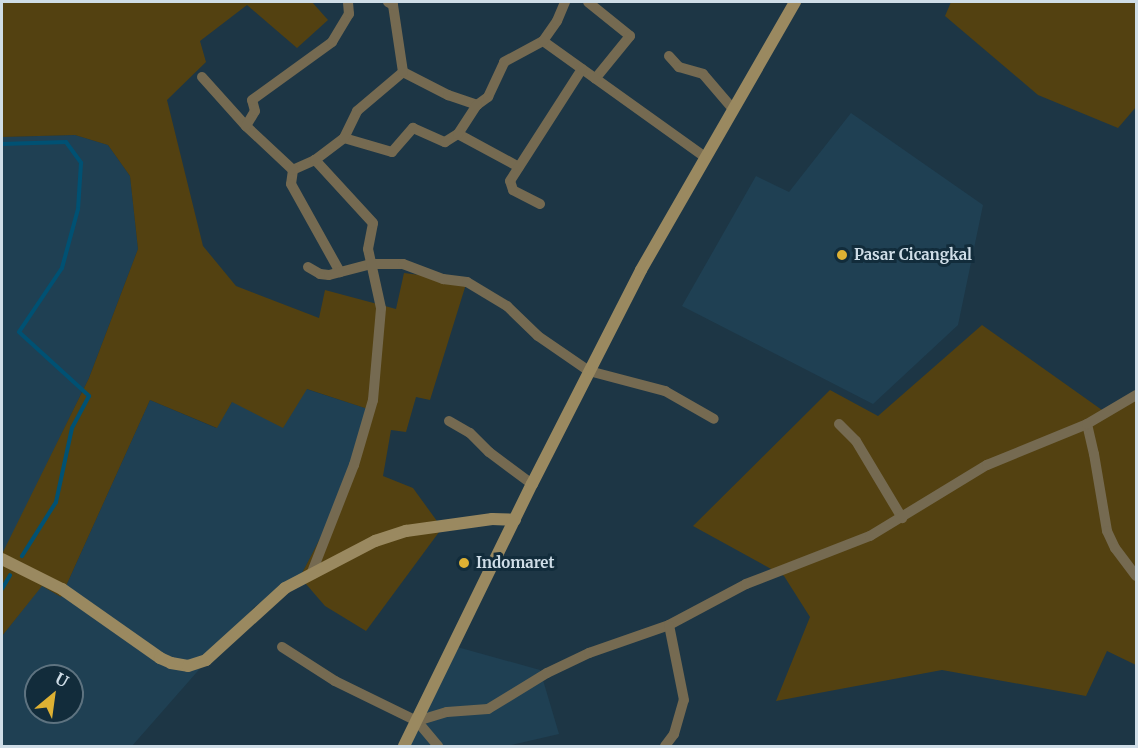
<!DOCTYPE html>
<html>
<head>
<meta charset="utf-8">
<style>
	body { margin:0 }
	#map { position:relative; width:1138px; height:748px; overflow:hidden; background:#1d3645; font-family:Merriweather,serif }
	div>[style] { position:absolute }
	.built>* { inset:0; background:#1f4053 }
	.green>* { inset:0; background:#534111 }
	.stream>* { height:4px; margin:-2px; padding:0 2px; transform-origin:2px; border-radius:2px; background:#005173 }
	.street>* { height:10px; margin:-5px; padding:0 5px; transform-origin:5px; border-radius:5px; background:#756a51 }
	.secondary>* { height:12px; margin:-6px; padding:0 6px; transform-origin:6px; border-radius:6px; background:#9a8960 }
	.dots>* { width:16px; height:16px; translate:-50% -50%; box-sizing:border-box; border:3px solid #122c3b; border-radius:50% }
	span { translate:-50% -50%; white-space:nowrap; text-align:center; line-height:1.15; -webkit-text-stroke:6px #122c3b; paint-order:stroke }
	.poi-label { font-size:15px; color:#cfdde7; font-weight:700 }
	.left { translate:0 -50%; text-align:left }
	.frame { position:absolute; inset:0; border:3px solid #cfdde7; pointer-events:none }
	.north { position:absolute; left:24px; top:664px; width:60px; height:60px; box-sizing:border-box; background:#122c3b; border:2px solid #5e7380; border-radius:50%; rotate:29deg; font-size:16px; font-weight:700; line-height:24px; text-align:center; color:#cfdde7 }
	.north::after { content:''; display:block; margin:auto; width:21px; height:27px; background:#deb133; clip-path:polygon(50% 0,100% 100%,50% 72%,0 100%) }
</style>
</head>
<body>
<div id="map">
	<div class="built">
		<div style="clip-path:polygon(851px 113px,983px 205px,958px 325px,873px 404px,682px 306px,756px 176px,789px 192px)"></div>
		<div style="clip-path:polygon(75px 135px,108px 145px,130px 176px,138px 249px,89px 378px,3px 554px,2px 137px)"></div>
		<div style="clip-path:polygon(evenodd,306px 389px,371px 410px,358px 466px,300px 577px,254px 607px,132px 746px,2px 746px,2px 636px,42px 585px,61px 597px,150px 400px,216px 428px,232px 402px,306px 389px,36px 676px,72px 676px,72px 712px,36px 712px,36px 676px)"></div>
		<div style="clip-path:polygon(450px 645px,540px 670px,559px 734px,507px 746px,399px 746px)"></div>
	</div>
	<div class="green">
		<div style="clip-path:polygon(2px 2px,312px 2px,328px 20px,297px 48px,247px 5px,200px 41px,206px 62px,167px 100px,203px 246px,236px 286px,319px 318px,325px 290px,396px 309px,404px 273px,467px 281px,430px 400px,416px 397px,406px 432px,391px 430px,383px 476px,413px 488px,442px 528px,366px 631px,325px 606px,300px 577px,358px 466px,371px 410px,307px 389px,283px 428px,232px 402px,217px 428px,150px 400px,61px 597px,42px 586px,2px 636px,2px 554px,89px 378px,138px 249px,130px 176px,108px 145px,75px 135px,2px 137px)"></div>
		<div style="clip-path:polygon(951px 2px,1136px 2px,1136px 107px,1118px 128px,1038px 95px,945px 16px)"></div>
		<div style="clip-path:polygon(982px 325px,1109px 415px,1136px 399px,1136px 665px,1107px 651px,1086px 696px,942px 670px,776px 701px,810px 617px,784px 576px,693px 526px,830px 390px,878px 416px)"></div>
	</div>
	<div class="stream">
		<div style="left:2px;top:144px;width:64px;rotate:-1.8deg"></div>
		<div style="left:66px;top:142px;width:26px;rotate:54deg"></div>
		<div style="left:81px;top:163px;width:46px;rotate:93.7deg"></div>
		<div style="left:78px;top:209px;width:61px;rotate:105.2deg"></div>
		<div style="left:62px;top:268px;width:77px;rotate:123.9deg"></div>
		<div style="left:19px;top:332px;width:95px;rotate:42.4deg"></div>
		<div style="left:89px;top:396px;width:36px;rotate:118deg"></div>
		<div style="left:72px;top:428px;width:76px;rotate:102.2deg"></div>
		<div style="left:56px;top:502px;width:64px;rotate:122.2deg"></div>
		<div style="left:2px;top:589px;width:16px;rotate:-60deg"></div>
	</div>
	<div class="street">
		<div style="left:588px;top:2px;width:54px;rotate:39deg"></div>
		<div style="left:630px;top:36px;width:55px;rotate:129.1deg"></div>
		<div style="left:543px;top:41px;width:199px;rotate:35.6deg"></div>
		<div style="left:669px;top:56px;width:15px;rotate:48deg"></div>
		<div style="left:679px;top:67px;width:25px;rotate:16deg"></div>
		<div style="left:703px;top:74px;width:46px;rotate:49.4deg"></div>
		<div style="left:403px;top:72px;width:51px;rotate:27.1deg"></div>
		<div style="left:448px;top:95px;width:31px;rotate:19deg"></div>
		<div style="left:477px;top:105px;width:14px;rotate:-36deg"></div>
		<div style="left:488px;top:97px;width:38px;rotate:-65deg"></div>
		<div style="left:504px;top:62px;width:44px;rotate:-28.3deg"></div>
		<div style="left:543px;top:41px;width:24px;rotate:-55deg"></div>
		<div style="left:557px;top:21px;width:21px;rotate:-67deg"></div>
		<div style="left:202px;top:77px;width:66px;rotate:48.1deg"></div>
		<div style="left:458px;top:134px;width:69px;rotate:28.4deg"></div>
		<div style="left:344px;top:138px;width:50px;rotate:16.3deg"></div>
		<div style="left:392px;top:152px;width:32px;rotate:-49deg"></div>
		<div style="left:413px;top:128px;width:35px;rotate:24deg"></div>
		<div style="left:445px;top:142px;width:15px;rotate:-32deg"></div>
		<div style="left:458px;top:134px;width:35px;rotate:-57deg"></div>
		<div style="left:315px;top:160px;width:24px;rotate:156deg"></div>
		<div style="left:293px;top:170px;width:14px;rotate:98deg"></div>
		<div style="left:291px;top:184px;width:101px;rotate:60.9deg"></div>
		<div style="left:293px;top:170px;width:64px;rotate:-136.9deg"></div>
		<div style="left:246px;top:126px;width:17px;rotate:-59deg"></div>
		<div style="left:255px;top:111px;width:11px;rotate:-105deg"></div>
		<div style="left:252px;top:100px;width:99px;rotate:-35.9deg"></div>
		<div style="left:332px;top:42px;width:33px;rotate:-59deg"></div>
		<div style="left:349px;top:14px;width:12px;rotate:-95deg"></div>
		<div style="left:540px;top:204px;width:30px;rotate:-153deg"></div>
		<div style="left:513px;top:190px;width:9px;rotate:-108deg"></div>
		<div style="left:510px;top:181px;width:133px;rotate:-57.3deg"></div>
		<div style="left:308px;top:267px;width:14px;rotate:30deg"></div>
		<div style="left:320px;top:274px;width:9px;rotate:6deg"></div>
		<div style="left:329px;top:275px;width:43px;rotate:-14.7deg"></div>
		<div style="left:371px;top:264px;width:32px"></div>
		<div style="left:403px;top:264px;width:43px;rotate:20.6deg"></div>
		<div style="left:443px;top:279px;width:24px;rotate:7deg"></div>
		<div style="left:467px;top:282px;width:47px;rotate:31deg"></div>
		<div style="left:507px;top:306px;width:43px;rotate:44.1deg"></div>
		<div style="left:538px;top:336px;width:62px;rotate:34.5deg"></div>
		<div style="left:589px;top:371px;width:79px;rotate:14.7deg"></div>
		<div style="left:665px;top:391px;width:56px;rotate:29.7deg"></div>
		<div style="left:449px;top:421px;width:24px;rotate:30deg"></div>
		<div style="left:470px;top:433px;width:27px;rotate:45deg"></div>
		<div style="left:489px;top:452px;width:54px;rotate:36.7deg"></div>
		<div style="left:839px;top:424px;width:24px;rotate:45deg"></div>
		<div style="left:856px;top:441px;width:90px;rotate:59.1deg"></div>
		<div style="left:1087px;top:424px;width:31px;rotate:77deg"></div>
		<div style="left:1094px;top:454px;width:78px;rotate:80.4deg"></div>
		<div style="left:1107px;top:531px;width:19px;rotate:65deg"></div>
		<div style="left:1115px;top:548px;width:35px;rotate:53deg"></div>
		<div style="left:312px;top:572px;width:115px;rotate:-68.6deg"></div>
		<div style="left:354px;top:465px;width:68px;rotate:-73.7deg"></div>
		<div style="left:373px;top:400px;width:92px;rotate:-85deg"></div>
		<div style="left:381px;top:308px;width:60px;rotate:-102.4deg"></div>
		<div style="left:368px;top:249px;width:26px;rotate:-79deg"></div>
		<div style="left:373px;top:223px;width:86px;rotate:-132.6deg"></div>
		<div style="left:315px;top:160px;width:36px;rotate:-37deg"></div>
		<div style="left:344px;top:138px;width:30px;rotate:-64deg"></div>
		<div style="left:357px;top:111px;width:60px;rotate:-40.3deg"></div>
		<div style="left:403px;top:72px;width:68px;rotate:-98.5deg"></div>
		<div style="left:393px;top:5px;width:6px;rotate:-149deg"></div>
		<div style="left:282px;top:647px;width:63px;rotate:32.7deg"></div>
		<div style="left:335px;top:681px;width:91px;rotate:26deg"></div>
		<div style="left:417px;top:721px;width:33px;rotate:50deg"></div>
		<div style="left:417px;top:721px;width:31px;rotate:-17deg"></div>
		<div style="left:447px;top:712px;width:41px;rotate:-4.2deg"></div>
		<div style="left:488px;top:709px;width:69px;rotate:-31.4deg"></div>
		<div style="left:547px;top:673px;width:47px;rotate:-25.5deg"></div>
		<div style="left:589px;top:653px;width:85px;rotate:-19.3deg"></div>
		<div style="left:669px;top:625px;width:87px;rotate:-28deg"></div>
		<div style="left:746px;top:584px;width:133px;rotate:-21.2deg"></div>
		<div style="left:870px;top:536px;width:137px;rotate:-31.3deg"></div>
		<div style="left:987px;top:465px;width:108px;rotate:-22.3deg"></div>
		<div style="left:1087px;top:424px;width:57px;rotate:-30.6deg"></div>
		<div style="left:665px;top:746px;width:15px;rotate:-53deg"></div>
		<div style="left:674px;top:734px;width:35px;rotate:-74deg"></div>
		<div style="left:684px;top:700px;width:76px;rotate:-101.3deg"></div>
	</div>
	<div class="secondary">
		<div style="left:2px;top:559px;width:67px;rotate:26.6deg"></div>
		<div style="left:62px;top:589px;width:120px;rotate:35.1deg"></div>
		<div style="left:160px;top:658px;width:12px;rotate:24deg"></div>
		<div style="left:171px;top:663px;width:17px;rotate:10deg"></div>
		<div style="left:188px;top:666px;width:19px;rotate:-18deg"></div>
		<div style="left:206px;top:660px;width:107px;rotate:-42.3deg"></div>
		<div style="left:285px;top:588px;width:102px;rotate:-27.6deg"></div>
		<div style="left:375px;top:541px;width:33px;rotate:-18deg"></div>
		<div style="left:406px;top:531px;width:87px;rotate:-7.9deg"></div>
		<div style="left:492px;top:519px;width:23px;rotate:2deg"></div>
		<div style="left:404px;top:746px;width:292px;rotate:-64deg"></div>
		<div style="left:532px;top:484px;width:240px;rotate:-63deg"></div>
		<div style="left:641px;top:270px;width:309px;rotate:-60.1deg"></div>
	</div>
	<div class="dots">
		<div style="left:842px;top:255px;background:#deb133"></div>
		<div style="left:464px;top:563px;background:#deb133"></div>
	</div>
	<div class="poi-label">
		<span class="left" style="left:854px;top:255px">Pasar Cicangkal</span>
		<span class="left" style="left:476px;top:563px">Indomaret</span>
	</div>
	<div class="frame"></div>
	<div class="north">U</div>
</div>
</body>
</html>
